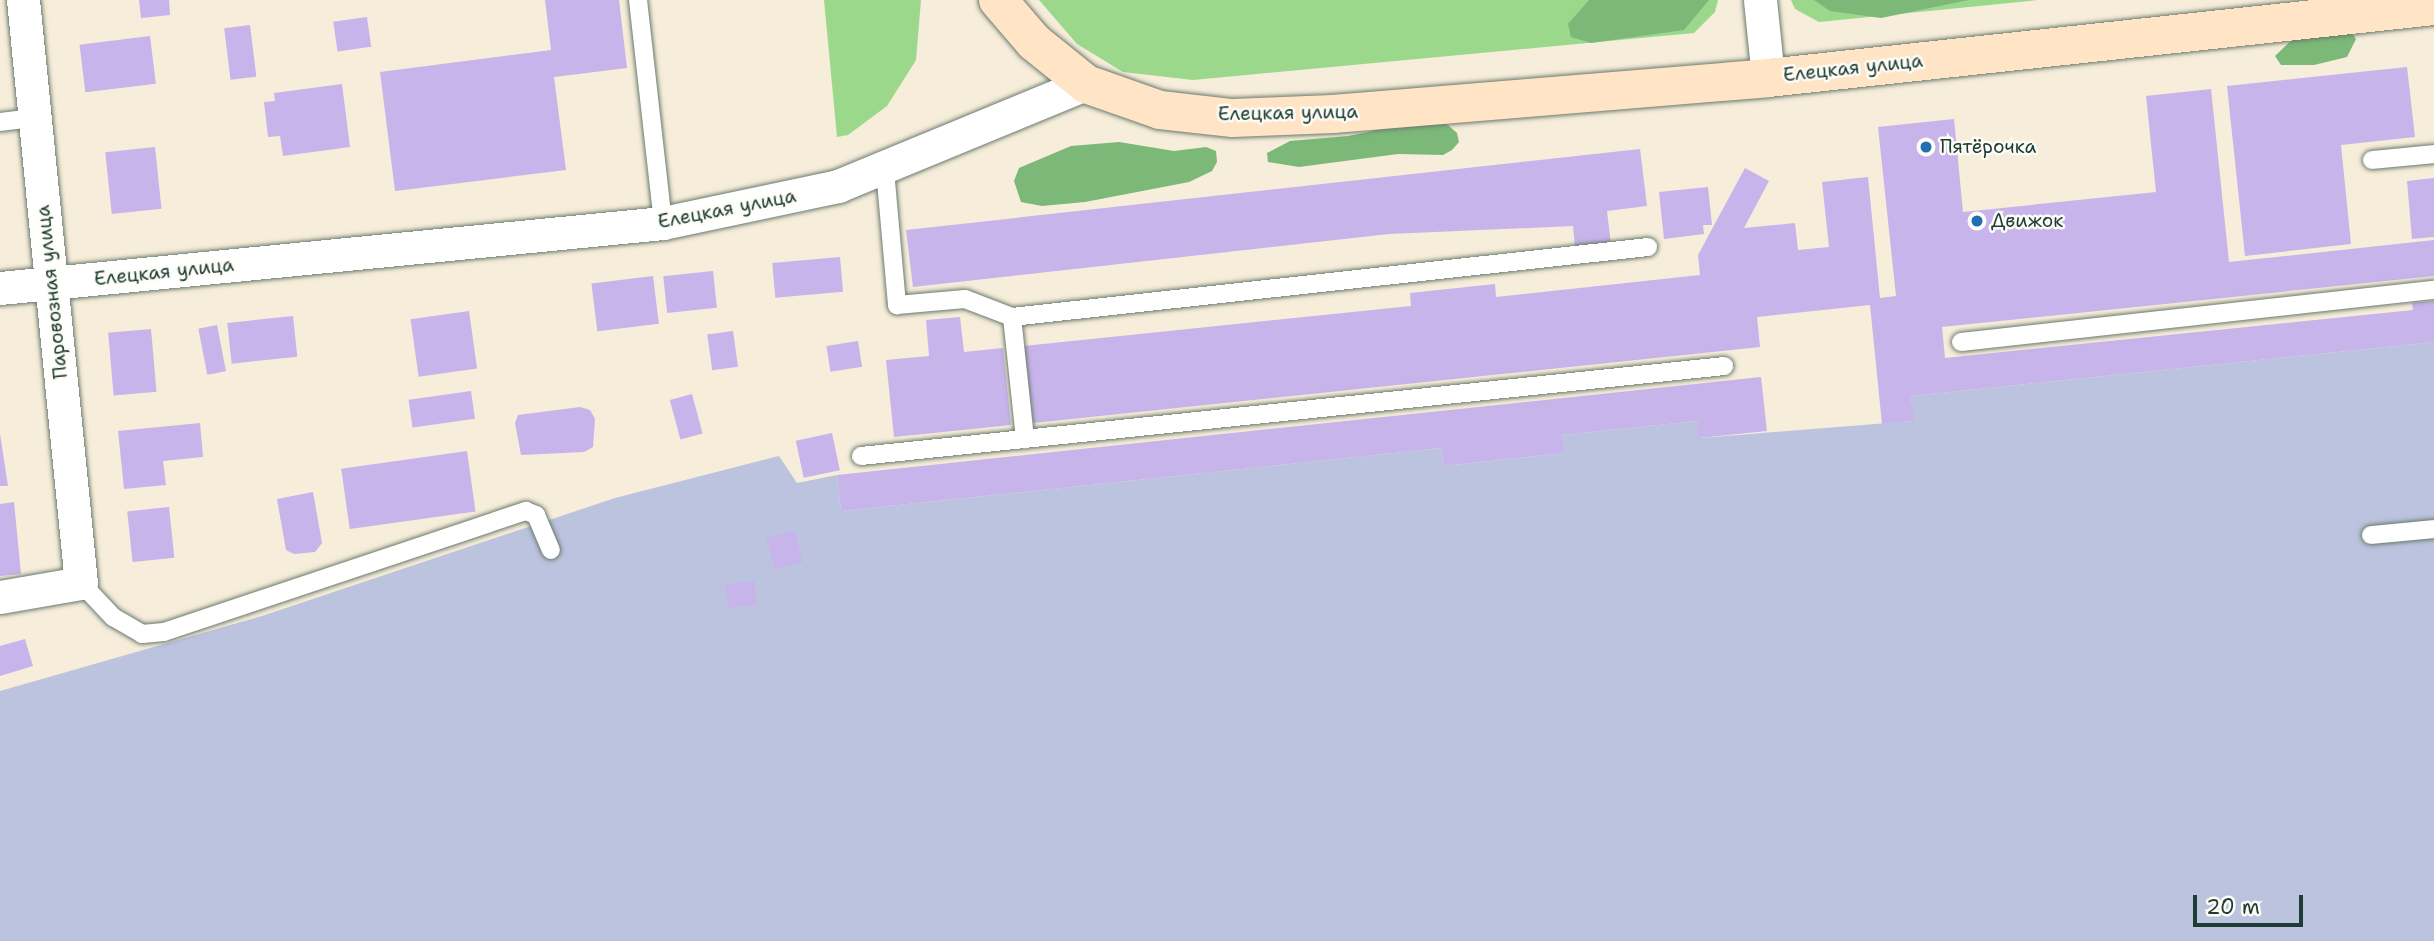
<!DOCTYPE html>
<html>
<head>
<meta charset="utf-8">
<style>
	body { margin:0 }
	#map { position:relative; width:2434px; height:941px; overflow:hidden; background:#f6edda; font-family:"Shantell Sans",sans-serif }
	div>[style] { position:absolute }
	.industrial>* { inset:0; background:#bbc3de }
	.green>* { inset:0; background:#9bd88c }
	.forest>* { inset:0; background:#7cb878 }
	.building>* { inset:0; background:#c7b4eb; transform-origin:0 0 }
	.roads { filter:drop-shadow(0 0 2px #6a7b6e) drop-shadow(0 0 2px #6a7b6e) }
	.lane>* { height:18px; margin:-9px; padding:0 9px; transform-origin:9px; border-radius:9px; background:#fff }
	.street>* { height:33px; margin:-16.5px; padding:0 16.5px; transform-origin:16.5px; border-radius:16.5px; background:#fff }
	.secondary>* { height:38px; margin:-19px; padding:0 19px; transform-origin:19px; border-radius:19px; background:#ffe4c6 }
	.dots>* { width:19px; height:19px; translate:-50% -50%; box-sizing:border-box; border:4px solid #fdfcf7; border-radius:50% }
	span { translate:-50% -50%; white-space:nowrap; text-align:center; line-height:1.15; -webkit-text-stroke:5px #fdfcf7; paint-order:stroke }
	.street-label { font-size:19px; color:#1f3d34 }
	.poi-label { font-size:19px; color:#1f3d34 }
	.left { translate:0 -50%; text-align:left }
	.scale { position:absolute; left:2193px; top:895px; width:110px; height:32px; box-sizing:border-box; border:4px solid #1f3d34; border-top:0; padding-left:9px; font-size:21px; line-height:24px; white-space:nowrap; color:#1f3d34; -webkit-text-stroke:5px #fdfcf7; paint-order:stroke }
</style>
</head>
<body>
<div id="map">
	<div class="industrial">
		<div style="clip-path:polygon(2434px 342px,2434px 941px,0 941px,0 691px,262px 616px,615px 498px,779px 456px,797px 483px,837px 475px,841px 511px,1441px 448px,1444px 466px,1563px 453px,1562px 435px,1697px 421px,1700px 438px,1913px 421px,1911px 396px)"></div>
	</div>
	<div class="green">
		<div style="clip-path:polygon(824px 0,921px 0,916px 60px,887px 106px,848px 135px,837px 137px)"></div>
		<div style="clip-path:polygon(1039px 0,1718px 0,1715px 12px,1694px 33px,1193px 80px,1123px 72px,1077px 44px)"></div>
		<div style="clip-path:polygon(1791px 0,2038px 0,1819px 22px,1795px 9px)"></div>
	</div>
	<div class="forest">
		<div style="clip-path:polygon(1589px 0,1709px 0,1684px 30px,1591px 43px,1571px 37px,1568px 24px)"></div>
		<div style="clip-path:polygon(1814px 0,1969px 0,1881px 18px,1830px 11px)"></div>
		<div style="clip-path:polygon(2350px 30px,2356px 39px,2347px 57px,2314px 65px,2281px 65px,2275px 56px,2297px 35px)"></div>
		<div style="clip-path:polygon(1428px 120px,1448px 125px,1457px 133px,1459px 142px,1452px 150px,1443px 155px,1398px 154px,1299px 167px,1268px 162px,1267px 153px,1290px 141px,1348px 136px)"></div>
		<div style="clip-path:polygon(1119px 142px,1174px 151px,1206px 147px,1216px 151px,1217px 162px,1212px 171px,1189px 182px,1085px 202px,1042px 206px,1021px 202px,1014px 181px,1019px 168px,1071px 146px)"></div>
	</div>
	<div class="building">
		<div style="clip-path:polygon(139px 0,169px 0,170px 15px,141px 18px)"></div>
		<div style="clip-path:polygon(545px 0,619px 0,627px 68px,554px 77px,566px 170px,395px 191px,380px 72px,551px 50px)"></div>
		<div style="left:367px;top:17px;width:30px;height:34px;rotate:82deg"></div>
		<div style="left:250px;top:25px;width:52px;height:26px;rotate:83deg"></div>
		<div style="left:150px;top:36px;width:48px;height:71px;rotate:83deg"></div>
		<div style="clip-path:polygon(2407px 67px,2415px 137px,2341px 145px,2351px 244px,2245px 256px,2227px 86px)"></div>
		<div style="clip-path:polygon(342px 84px,350px 147px,283px 156px,280px 136px,268px 137px,264px 102px,275px 101px,274px 93px)"></div>
		<div style="clip-path:polygon(2211px 89px,2229px 262px,2434px 240px,2434px 276px,1942px 327px,1945px 358px,2413px 310px,2412px 303px,2434px 301px,2434px 342px,1911px 396px,1914px 421px,1882px 424px,1870px 305px,1757px 317px,1760px 347px,1033px 423px,1024px 346px,1411px 306px,1410px 293px,1495px 284px,1496px 297px,1700px 275px,1698px 255px,1745px 168px,1769px 181px,1744px 228px,1795px 223px,1798px 250px,1829px 247px,1822px 182px,1868px 177px,1880px 298px,1896px 296px,1878px 127px,1954px 119px,1963px 212px,2156px 192px,2146px 96px)"></div>
		<div style="left:155px;top:147px;width:62px;height:50px;rotate:84deg"></div>
		<div style="clip-path:polygon(1640px 149px,1647px 206px,1607px 211px,1611px 244px,1575px 248px,1573px 226px,1389px 234px,913px 287px,906px 230px)"></div>
		<div style="clip-path:polygon(2434px 178px,2434px 237px,2412px 239px,2407px 181px)"></div>
		<div style="clip-path:polygon(1708px 187px,1712px 225px,1703px 225px,1704px 234px,1664px 239px,1659px 192px)"></div>
		<div style="left:840px;top:257px;width:35px;height:68px;rotate:85deg"></div>
		<div style="left:713px;top:271px;width:37px;height:50px;rotate:84deg"></div>
		<div style="left:653px;top:276px;width:48px;height:62px;rotate:83deg"></div>
		<div style="left:469px;top:311px;width:58px;height:59px;rotate:82deg"></div>
		<div style="left:293px;top:316px;width:41px;height:66px;rotate:84deg"></div>
		<div style="clip-path:polygon(960px 317px,964px 352px,1003px 348px,1011px 425px,894px 437px,886px 360px,929px 356px,926px 320px)"></div>
		<div style="left:217px;top:325px;width:47px;height:19px;rotate:79deg"></div>
		<div style="left:151px;top:329px;width:63px;height:43px;rotate:85deg"></div>
		<div style="left:733px;top:331px;width:36px;height:26px;rotate:82deg"></div>
		<div style="left:858px;top:341px;width:26px;height:32px;rotate:81deg"></div>
		<div style="clip-path:polygon(1761px 377px,1767px 431px,1699px 438px,1697px 421px,1562px 435px,1564px 453px,1444px 466px,1441px 448px,841px 511px,837px 475px)"></div>
		<div style="left:471px;top:391px;width:28px;height:63px;rotate:82deg"></div>
		<div style="left:692px;top:394px;width:41px;height:23px;rotate:75deg"></div>
		<div style="clip-path:polygon(580px 407px,590px 410px,595px 419px,593px 447px,584px 452px,521px 455px,515px 423px,518px 415px)"></div>
		<div style="clip-path:polygon(200px 423px,203px 457px,163px 461px,166px 485px,124px 489px,118px 431px)"></div>
		<div style="left:832px;top:433px;width:38px;height:37px;rotate:78deg"></div>
		<div style="clip-path:polygon(0 434px,8px 486px,0 486px)"></div>
		<div style="left:467px;top:451px;width:61px;height:127px;rotate:82deg"></div>
		<div style="clip-path:polygon(313px 492px,322px 543px,315px 552px,294px 554px,286px 550px,277px 499px)"></div>
		<div style="clip-path:polygon(14px 502px,21px 574px,0 576px,0 504px)"></div>
		<div style="left:169px;top:507px;width:51px;height:42px;rotate:84deg"></div>
		<div style="left:794px;top:530px;width:33px;height:29px;rotate:74deg"></div>
		<div style="left:754px;top:581px;width:24px;height:29px;rotate:83deg"></div>
		<div style="clip-path:polygon(25px 639px,33px 666px,0 676px,0 646px)"></div>
	</div>
	<div class="roads">
		<div class="lane">
			<div style="left:638px;top:0;width:224px;rotate:83.6deg"></div>
			<div style="left:0;top:122px;width:34px;rotate:-7deg"></div>
			<div style="left:2372px;top:160px;width:62px;rotate:-5.5deg"></div>
			<div style="left:885px;top:170px;width:136px;rotate:84.9deg"></div>
			<div style="left:897px;top:305px;width:68px;rotate:-5deg"></div>
			<div style="left:965px;top:299px;width:50px;rotate:21deg"></div>
			<div style="left:1012px;top:317px;width:640px;rotate:-6.28deg"></div>
			<div style="left:1012px;top:317px;width:123px;rotate:83.9deg"></div>
			<div style="left:1961px;top:342px;width:476px;rotate:-6.3deg"></div>
			<div style="left:861px;top:456px;width:868px;rotate:-5.95deg"></div>
			<div style="left:2371px;top:535px;width:63px;rotate:-5.4deg"></div>
			<div style="left:81px;top:583px;width:47px;rotate:46.7deg"></div>
			<div style="left:113px;top:617px;width:34px;rotate:30deg"></div>
			<div style="left:142px;top:634px;width:22px;rotate:-5deg"></div>
			<div style="left:164px;top:632px;width:382px;rotate:-18.5deg"></div>
			<div style="left:526px;top:511px;width:11px;rotate:22deg"></div>
			<div style="left:536px;top:515px;width:38px;rotate:67deg"></div>
		</div>
		<div class="street">
			<div style="left:1760px;top:0;width:78px;rotate:84.1deg"></div>
			<div style="left:0;top:288px;width:666px;rotate:-5.6deg"></div>
			<div style="left:663px;top:223px;width:179px;rotate:-11.9deg"></div>
			<div style="left:838px;top:186px;width:268px;rotate:-22.4deg"></div>
			<div style="left:0;top:597px;width:82px;rotate:-9.8deg"></div>
			<div style="left:81px;top:583px;width:586px;rotate:-95.68deg"></div>
		</div>
		<div class="secondary">
			<div style="left:998px;top:0;width:55px;rotate:49.4deg"></div>
			<div style="left:1034px;top:42px;width:67px;rotate:38.9deg"></div>
			<div style="left:1086px;top:84px;width:78px;rotate:19.4deg"></div>
			<div style="left:1160px;top:110px;width:73px;rotate:6.3deg"></div>
			<div style="left:1233px;top:118px;width:100px;rotate:-2.3deg"></div>
			<div style="left:1333px;top:114px;width:436px;rotate:-4.7deg"></div>
			<div style="left:1768px;top:78px;width:670px;rotate:-6.17deg"></div>
		</div>
	</div>
	<div class="dots">
		<div style="left:1926px;top:147px;background:#1f6fb2"></div>
		<div style="left:1977px;top:221px;background:#1f6fb2"></div>
	</div>
	<div class="street-label">
		<span style="left:1853px;top:68px;rotate:-6deg">Елецкая улица</span>
		<span style="left:1288px;top:113px;rotate:-1deg">Елецкая улица</span>
		<span style="left:727px;top:209px;rotate:-11deg">Елецкая улица</span>
		<span style="left:164px;top:272px;rotate:-6deg">Елецкая улица</span>
		<span style="left:52px;top:292px;rotate:-96deg">Паровозная улица</span>
	</div>
	<div class="poi-label">
		<span class="left" style="left:1940px;top:147px">Пятёрочка</span>
		<span class="left" style="left:1991px;top:221px">Движок</span>
	</div>
	<div class="scale">20 m</div>
</div>
</body>
</html>
